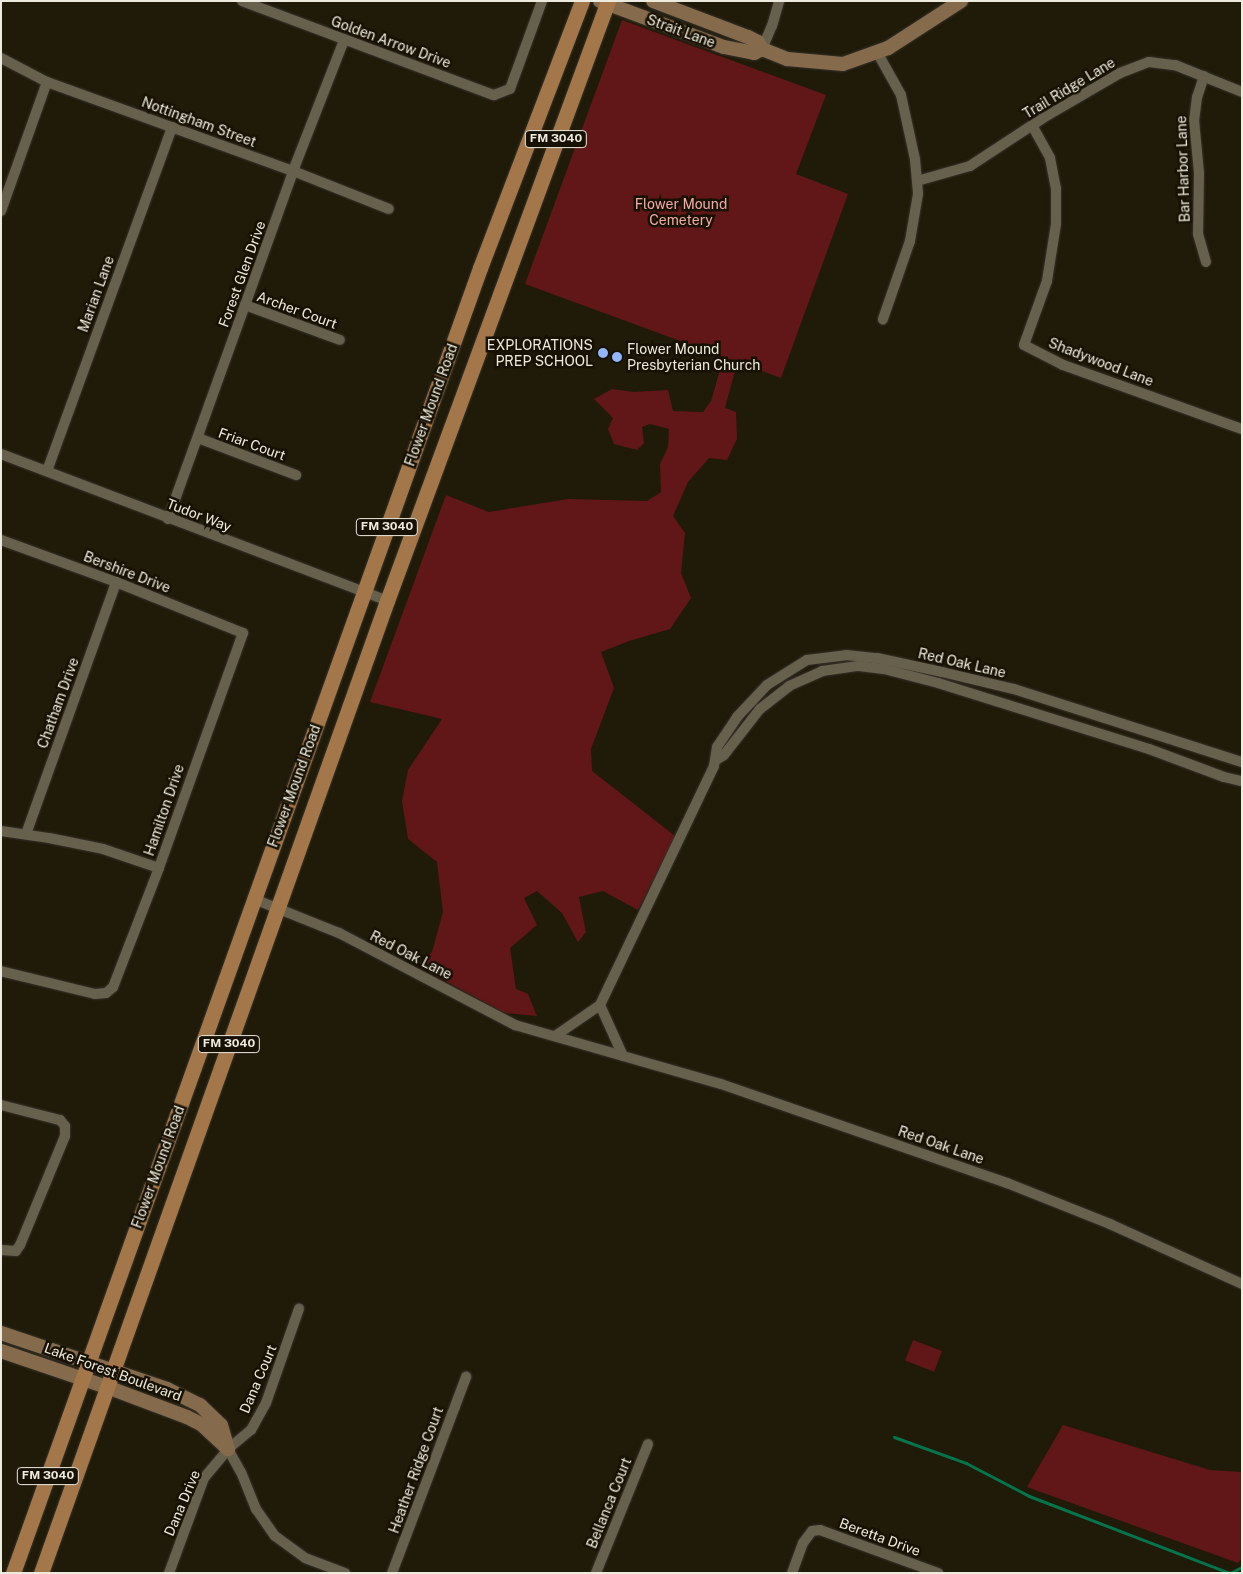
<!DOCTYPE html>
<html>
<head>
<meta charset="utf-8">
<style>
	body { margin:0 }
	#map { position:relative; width:1243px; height:1574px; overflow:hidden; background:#201a09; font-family:"Public Sans",sans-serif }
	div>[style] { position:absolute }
	.green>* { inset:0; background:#611618; transform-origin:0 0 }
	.stream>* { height:3px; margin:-1.5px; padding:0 1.5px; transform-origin:1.5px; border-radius:1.5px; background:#02754d }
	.roads { filter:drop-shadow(0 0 1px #37332c) drop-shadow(0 0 1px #37332c) }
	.street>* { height:10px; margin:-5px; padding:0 5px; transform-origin:5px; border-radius:5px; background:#66604d }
	.secondary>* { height:14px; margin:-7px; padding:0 7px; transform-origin:7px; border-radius:7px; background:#856b4c }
	.primary>* { height:15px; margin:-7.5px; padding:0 7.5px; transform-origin:7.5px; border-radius:7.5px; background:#a4774b }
	.dots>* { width:14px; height:14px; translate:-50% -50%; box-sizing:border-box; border:2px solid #171103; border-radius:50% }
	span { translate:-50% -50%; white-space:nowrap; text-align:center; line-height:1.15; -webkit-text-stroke:5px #171103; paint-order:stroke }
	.shield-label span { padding:1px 4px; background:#171103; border:1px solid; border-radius:4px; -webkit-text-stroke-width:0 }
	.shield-label { font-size:12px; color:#edeade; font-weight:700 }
	.street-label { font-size:14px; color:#edeade }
	.park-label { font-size:14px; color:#f2aba5 }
	.poi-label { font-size:14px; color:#edeade }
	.right { translate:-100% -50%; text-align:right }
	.left { translate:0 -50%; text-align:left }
	.frame { position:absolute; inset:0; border:2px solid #edeade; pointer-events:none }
</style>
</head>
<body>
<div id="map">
	<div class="green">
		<div style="clip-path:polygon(622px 20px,826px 95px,796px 174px,848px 194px,781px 378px,525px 284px)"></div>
		<div style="clip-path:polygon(722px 363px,736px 367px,725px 408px,736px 412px,737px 439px,727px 460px,709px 458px,688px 482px,673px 516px,685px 533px,681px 573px,691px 598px,670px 629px,629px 641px,601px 652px,614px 688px,591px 749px,592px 771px,675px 836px,638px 910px,603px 891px,579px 897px,586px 932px,578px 942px,562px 913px,537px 891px,524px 898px,537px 925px,510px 948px,516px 989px,528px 994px,537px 1016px,505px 1013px,417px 966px,432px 952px,443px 912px,437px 862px,408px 839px,402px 801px,408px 770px,442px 719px,370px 702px,446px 495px,489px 512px,568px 499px,647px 501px,661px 492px,660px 464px,668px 447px,669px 429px,650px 424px,642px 427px,644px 443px,637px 450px,614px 444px,608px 429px,613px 418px,594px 399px,612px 389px,634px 392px,668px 390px,673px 411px,703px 412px,711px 401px)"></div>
		<div style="left:913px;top:1340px;width:31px;height:22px;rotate:21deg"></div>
		<div style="clip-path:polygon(1063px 1425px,1210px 1470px,1242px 1472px,1242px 1558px,1238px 1563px,1027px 1487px)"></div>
	</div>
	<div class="stream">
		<div style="left:894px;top:1437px;width:77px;rotate:19.9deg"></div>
		<div style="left:966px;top:1463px;width:71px;rotate:27.6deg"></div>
		<div style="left:1029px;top:1496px;width:215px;rotate:21deg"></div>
		<div style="left:1230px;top:1573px;width:13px;rotate:-27deg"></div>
	</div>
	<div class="roads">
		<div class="street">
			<div style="left:242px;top:1px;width:269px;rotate:20.5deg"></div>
			<div style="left:494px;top:95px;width:17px;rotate:-21deg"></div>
			<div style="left:510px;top:89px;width:94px;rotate:-70deg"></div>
			<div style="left:762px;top:49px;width:25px;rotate:-67deg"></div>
			<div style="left:772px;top:26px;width:26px;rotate:-74deg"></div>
			<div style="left:877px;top:52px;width:49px;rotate:60.8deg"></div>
			<div style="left:901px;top:95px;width:66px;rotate:77.7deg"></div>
			<div style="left:915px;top:159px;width:35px;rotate:85deg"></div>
			<div style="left:918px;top:194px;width:48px;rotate:99.7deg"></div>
			<div style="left:910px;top:241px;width:83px;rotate:109.1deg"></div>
			<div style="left:1px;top:58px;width:52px;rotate:27.6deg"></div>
			<div style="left:47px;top:82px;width:262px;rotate:19.9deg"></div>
			<div style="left:293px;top:171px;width:103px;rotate:21.6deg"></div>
			<div style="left:1204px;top:76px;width:22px;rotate:108deg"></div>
			<div style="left:1197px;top:97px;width:23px;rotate:97deg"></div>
			<div style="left:1194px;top:120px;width:53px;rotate:84.6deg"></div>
			<div style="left:1199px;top:173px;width:61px;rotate:90.9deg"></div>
			<div style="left:1198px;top:234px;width:29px;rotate:74deg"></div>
			<div style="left:1033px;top:127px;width:35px;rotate:61deg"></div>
			<div style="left:1050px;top:158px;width:31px;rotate:79deg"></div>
			<div style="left:1056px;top:188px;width:36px;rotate:90deg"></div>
			<div style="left:1056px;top:224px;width:58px;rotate:99deg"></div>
			<div style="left:1047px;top:281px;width:68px;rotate:109.8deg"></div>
			<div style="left:1024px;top:345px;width:44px;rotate:27.1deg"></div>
			<div style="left:1063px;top:365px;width:190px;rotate:19.7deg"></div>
			<div style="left:917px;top:181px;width:55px;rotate:-15.8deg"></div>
			<div style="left:970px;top:166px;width:87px;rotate:-33.3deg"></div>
			<div style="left:1043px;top:118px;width:89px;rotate:-30.3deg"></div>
			<div style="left:1120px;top:73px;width:31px;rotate:-21deg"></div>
			<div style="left:1149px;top:62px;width:26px;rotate:7deg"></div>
			<div style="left:1175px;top:65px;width:72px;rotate:21.9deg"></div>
			<div style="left:1px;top:211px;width:137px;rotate:-70.4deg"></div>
			<div style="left:245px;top:305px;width:101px;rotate:20.2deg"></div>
			<div style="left:198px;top:438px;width:105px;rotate:20.7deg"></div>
			<div style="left:1px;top:454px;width:413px;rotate:20.8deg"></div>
			<div style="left:47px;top:471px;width:366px;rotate:-70deg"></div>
			<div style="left:168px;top:519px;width:370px;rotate:-70.2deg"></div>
			<div style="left:293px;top:171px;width:141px;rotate:-68.7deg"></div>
			<div style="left:1px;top:540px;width:122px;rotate:20.1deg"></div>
			<div style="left:116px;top:582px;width:137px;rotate:21.9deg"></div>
			<div style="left:243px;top:633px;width:250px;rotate:109.7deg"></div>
			<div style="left:159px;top:868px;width:128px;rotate:111.1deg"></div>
			<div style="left:113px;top:987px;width:9px;rotate:139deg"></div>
			<div style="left:106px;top:993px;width:11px;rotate:175deg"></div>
			<div style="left:95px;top:994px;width:97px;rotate:-166.3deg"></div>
			<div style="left:716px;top:760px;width:9px;rotate:-32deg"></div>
			<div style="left:724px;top:755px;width:58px;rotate:-52deg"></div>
			<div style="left:760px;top:709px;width:37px;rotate:-38deg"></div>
			<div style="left:789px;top:686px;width:36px;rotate:-24deg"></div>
			<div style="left:822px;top:671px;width:37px;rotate:-8deg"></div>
			<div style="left:859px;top:666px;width:25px;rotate:7deg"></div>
			<div style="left:884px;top:669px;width:56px;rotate:14.5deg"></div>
			<div style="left:938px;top:683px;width:221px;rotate:17.4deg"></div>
			<div style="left:1149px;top:749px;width:80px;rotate:20.5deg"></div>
			<div style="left:1224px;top:777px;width:18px;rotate:13deg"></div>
			<div style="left:1px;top:831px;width:49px;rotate:8.3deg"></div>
			<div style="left:49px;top:838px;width:55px;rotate:11.5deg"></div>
			<div style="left:103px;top:849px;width:59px;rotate:18.7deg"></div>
			<div style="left:26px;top:834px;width:268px;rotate:-70.3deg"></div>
			<div style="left:254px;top:899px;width:92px;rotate:21.8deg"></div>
			<div style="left:339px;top:933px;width:199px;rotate:27.6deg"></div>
			<div style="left:515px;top:1025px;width:214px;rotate:16deg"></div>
			<div style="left:721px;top:1084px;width:303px;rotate:19.1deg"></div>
			<div style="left:1007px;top:1183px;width:111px;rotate:21.7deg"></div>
			<div style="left:1110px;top:1224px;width:145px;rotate:24.4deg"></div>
			<div style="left:600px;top:1005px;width:56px;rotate:65.7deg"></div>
			<div style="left:555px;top:1036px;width:55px;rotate:-34.6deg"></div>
			<div style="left:600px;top:1005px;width:265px;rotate:-64.5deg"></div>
			<div style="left:714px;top:766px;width:19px;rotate:-81deg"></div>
			<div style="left:717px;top:747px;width:36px;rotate:-56deg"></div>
			<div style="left:737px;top:717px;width:44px;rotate:-46.8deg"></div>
			<div style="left:767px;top:685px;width:47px;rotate:-32deg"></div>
			<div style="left:807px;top:660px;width:39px;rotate:-7deg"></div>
			<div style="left:846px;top:655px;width:31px;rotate:6deg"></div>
			<div style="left:877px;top:658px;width:66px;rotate:12.2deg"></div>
			<div style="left:942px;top:672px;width:74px;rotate:13.3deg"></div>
			<div style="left:1014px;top:689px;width:239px;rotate:17.8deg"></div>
			<div style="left:1px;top:1105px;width:61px;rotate:14.3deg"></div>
			<div style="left:60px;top:1120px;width:8px;rotate:50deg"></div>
			<div style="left:65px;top:1126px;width:10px;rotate:90deg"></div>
			<div style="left:65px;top:1136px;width:118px;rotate:112.4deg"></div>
			<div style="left:20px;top:1245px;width:7px;rotate:124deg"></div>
			<div style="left:16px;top:1251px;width:15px;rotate:-176deg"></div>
			<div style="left:228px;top:1449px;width:26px;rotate:61deg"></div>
			<div style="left:241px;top:1472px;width:40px;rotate:68deg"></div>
			<div style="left:256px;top:1509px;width:33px;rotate:55deg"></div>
			<div style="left:275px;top:1536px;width:37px;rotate:36deg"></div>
			<div style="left:305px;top:1558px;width:43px;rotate:20.6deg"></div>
			<div style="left:169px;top:1573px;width:101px;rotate:-69.8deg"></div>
			<div style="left:204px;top:1478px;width:38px;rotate:-50deg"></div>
			<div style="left:228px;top:1449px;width:30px;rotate:-40deg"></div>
			<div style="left:251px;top:1430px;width:31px;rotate:-61deg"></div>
			<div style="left:266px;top:1403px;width:100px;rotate:-70.7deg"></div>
			<div style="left:392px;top:1573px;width:210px;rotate:-69.3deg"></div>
			<div style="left:596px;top:1573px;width:139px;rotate:-68deg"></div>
			<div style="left:792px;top:1573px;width:32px;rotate:-70deg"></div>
			<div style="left:803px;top:1543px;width:15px;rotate:-53deg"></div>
			<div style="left:812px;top:1531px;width:8px;rotate:-7deg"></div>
			<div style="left:820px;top:1530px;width:126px;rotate:20deg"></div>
		</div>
		<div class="secondary">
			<div style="left:600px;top:1px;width:132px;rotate:20.4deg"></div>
			<div style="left:724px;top:47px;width:31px;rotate:11deg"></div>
			<div style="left:754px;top:53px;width:9px;rotate:-27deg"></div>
			<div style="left:653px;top:1px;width:102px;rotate:20.8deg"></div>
			<div style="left:748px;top:37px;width:11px;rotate:27deg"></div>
			<div style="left:758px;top:42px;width:8px;rotate:60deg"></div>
			<div style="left:762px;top:49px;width:27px;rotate:22deg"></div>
			<div style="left:787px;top:59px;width:56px;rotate:5.1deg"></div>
			<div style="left:843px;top:64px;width:48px;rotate:-19.6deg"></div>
			<div style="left:888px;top:48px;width:87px;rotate:-32.8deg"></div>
			<div style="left:1px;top:1333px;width:175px;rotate:18.6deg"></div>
			<div style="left:167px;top:1389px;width:37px;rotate:26deg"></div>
			<div style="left:200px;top:1405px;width:29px;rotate:44deg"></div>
			<div style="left:221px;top:1425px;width:25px;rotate:74deg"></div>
			<div style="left:1px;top:1351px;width:112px;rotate:18.8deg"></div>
			<div style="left:107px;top:1387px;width:85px;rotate:20.6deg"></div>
			<div style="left:187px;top:1417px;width:16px;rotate:27deg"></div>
			<div style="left:201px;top:1424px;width:37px;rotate:43deg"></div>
		</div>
		<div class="primary">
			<div style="left:13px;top:1573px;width:1386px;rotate:-70.31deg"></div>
			<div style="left:480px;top:268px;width:286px;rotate:-69.1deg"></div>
			<div style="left:41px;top:1573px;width:1032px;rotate:-70.41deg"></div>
			<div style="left:387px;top:601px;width:639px;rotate:-69.78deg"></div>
		</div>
	</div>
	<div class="dots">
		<div style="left:603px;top:353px;background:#92b7fd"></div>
		<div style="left:617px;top:357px;background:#92b7fd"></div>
	</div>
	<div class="shield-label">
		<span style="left:556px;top:139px">FM 3040</span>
		<span style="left:387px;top:527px">FM 3040</span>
		<span style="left:229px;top:1044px">FM 3040</span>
		<span style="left:48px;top:1476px">FM 3040</span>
	</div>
	<div class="street-label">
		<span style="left:681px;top:31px;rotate:20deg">Strait Lane</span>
		<span style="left:391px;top:42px;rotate:20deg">Golden Arrow Drive</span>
		<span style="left:1069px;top:88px;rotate:-31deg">Trail Ridge Lane</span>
		<span style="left:199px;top:122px;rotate:20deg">Nottingham Street</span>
		<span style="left:1183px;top:169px;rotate:-92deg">Bar Harbor Lane</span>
		<span style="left:242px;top:274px;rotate:-70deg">Forest Glen Drive</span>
		<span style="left:96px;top:294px;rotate:-70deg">Marian Lane</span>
		<span style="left:297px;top:310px;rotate:20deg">Archer Court</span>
		<span style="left:1101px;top:362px;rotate:21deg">Shadywood Lane</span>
		<span style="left:431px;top:405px;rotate:-70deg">Flower Mound Road</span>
		<span style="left:252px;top:444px;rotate:20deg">Friar Court</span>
		<span style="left:199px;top:515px;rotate:21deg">Tudor Way</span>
		<span style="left:127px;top:572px;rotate:21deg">Bershire Drive</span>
		<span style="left:962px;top:663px;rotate:13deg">Red Oak Lane</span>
		<span style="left:58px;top:703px;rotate:-70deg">Chatham Drive</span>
		<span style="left:294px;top:786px;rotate:-70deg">Flower Mound Road</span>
		<span style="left:164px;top:810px;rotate:-71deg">Hamilton Drive</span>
		<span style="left:411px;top:955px;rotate:27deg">Red Oak Lane</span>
		<span style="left:941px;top:1145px;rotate:19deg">Red Oak Lane</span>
		<span style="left:158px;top:1167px;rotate:-70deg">Flower Mound Road</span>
		<span style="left:113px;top:1372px;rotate:20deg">Lake Forest Boulevard</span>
		<span style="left:258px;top:1379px;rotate:-67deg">Dana Court</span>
		<span style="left:416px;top:1470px;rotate:-70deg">Heather Ridge Court</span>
		<span style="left:182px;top:1503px;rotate:-67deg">Dana Drive</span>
		<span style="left:609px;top:1503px;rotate:-68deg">Bellanca Court</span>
		<span style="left:880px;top:1537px;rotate:20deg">Beretta Drive</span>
	</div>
	<div class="park-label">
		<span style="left:681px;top:212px">Flower Mound<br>Cemetery</span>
	</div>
	<div class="poi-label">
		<span class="right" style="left:593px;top:353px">EXPLORATIONS<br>PREP SCHOOL</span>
		<span class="left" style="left:627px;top:357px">Flower Mound<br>Presbyterian Church</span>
	</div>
	<div class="frame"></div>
</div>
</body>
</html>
